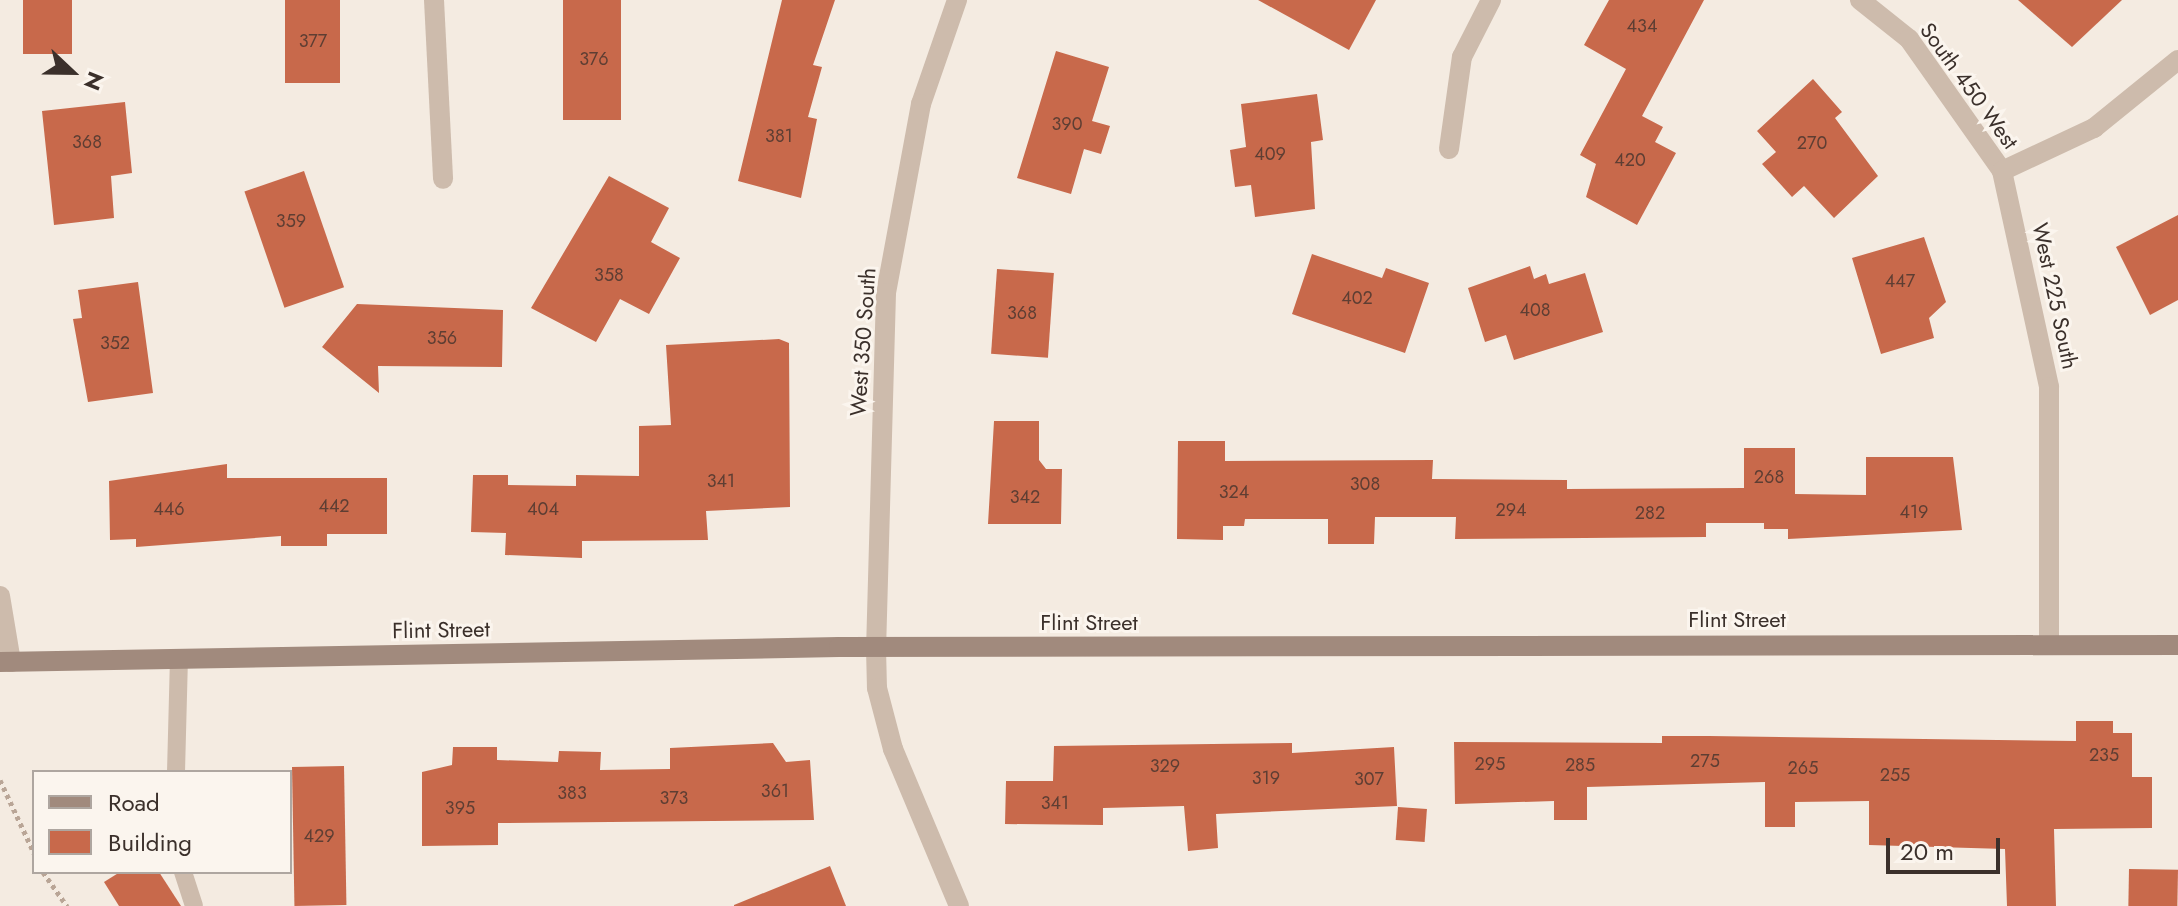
<!DOCTYPE html>
<html>
<head>
<meta charset="utf-8">
<style>
	body { margin:0 }
	#map { position:relative; width:2178px; height:906px; overflow:hidden; background:#f4ebe1; font-family:Jost,sans-serif }
	div>[style] { position:absolute }
	.building>* { inset:0; background:#c8694b; transform-origin:0 0 }
	.path>* { height:5px; margin-top:-2.5px; transform-origin:0; background:repeating-linear-gradient(90deg,#b9a596 0 4px,transparent 0 8px) }
	.lane>* { height:18px; margin:-9px; padding:0 9px; transform-origin:9px; border-radius:9px; background:#cdbbac }
	.street>* { height:20px; margin:-10px; padding:0 10px; transform-origin:10px; border-radius:10px; background:#cdbbac }
	.secondary>* { height:20px; margin:-10px; padding:0 10px; transform-origin:10px; border-radius:10px; background:#a18a7d }
	span { translate:-50% -50%; white-space:nowrap; text-align:center; line-height:1.15; -webkit-text-stroke:6px #fbf5ee; paint-order:stroke }
	.number-label { font-size:18px; color:#5e3e33 }
	.number-label span { -webkit-text-stroke-width:0 }
	.street-label { font-size:22px; color:#3b302b }
	.legend { position:absolute; left:32px; top:770px; width:260px; height:104px; box-sizing:border-box; background:#fbf5ee; border:2px solid #aea6a0; margin:0; padding:10px 14px; list-style:none; font-size:24px; color:#3b302b }
	.legend li { display:flex; align-items:center; gap:16px; height:40px }
	.legend b { width:40px; border:2px solid #aea6a0 }
	.north { position:absolute; left:32px; top:32px; width:80px; height:80px; -webkit-text-stroke:6px #fbf5ee; paint-order:stroke; rotate:112deg; font-size:22px; font-weight:700; line-height:32px; text-align:center; color:#3b302b }
	.north::after { content:''; display:block; margin:auto; width:28px; height:36px; background:#3b302b; clip-path:polygon(50% 0,100% 100%,50% 72%,0 100%) }
	.scale { position:absolute; left:1886px; top:838px; width:114px; height:36px; box-sizing:border-box; border:4px solid #3b302b; border-top:0; padding-left:10px; font-size:24px; line-height:28px; white-space:nowrap; color:#3b302b; -webkit-text-stroke:6px #fbf5ee; paint-order:stroke }
</style>
</head>
<body>
<div id="map">
	<div class="building">
		<div style="left:23px;top:0;width:49px;height:54px"></div>
		<div style="left:285px;top:0;width:55px;height:83px"></div>
		<div style="left:563px;top:0;width:58px;height:120px"></div>
		<div style="clip-path:polygon(782px 0,835px 0,813px 65px,822px 67px,808px 117px,817px 119px,801px 198px,738px 181px)"></div>
		<div style="clip-path:polygon(1258px 0,1376px 0,1349px 50px)"></div>
		<div style="clip-path:polygon(1609px 0,1704px 0,1642px 116px,1663px 127px,1655px 142px,1676px 153px,1637px 225px,1586px 197px,1596px 164px,1580px 155px,1626px 69px,1584px 45px)"></div>
		<div style="clip-path:polygon(2018px 0,2122px 0,2072px 47px)"></div>
		<div style="clip-path:polygon(1056px 51px,1109px 67px,1092px 121px,1110px 126px,1101px 154px,1084px 149px,1071px 194px,1017px 178px)"></div>
		<div style="clip-path:polygon(1813px 79px,1842px 112px,1835px 118px,1878px 176px,1834px 218px,1804px 186px,1792px 197px,1762px 164px,1776px 152px,1757px 131px)"></div>
		<div style="clip-path:polygon(1317px 94px,1323px 140px,1311px 142px,1315px 209px,1255px 217px,1251px 185px,1235px 187px,1230px 150px,1246px 147px,1241px 104px)"></div>
		<div style="clip-path:polygon(125px 102px,132px 173px,111px 176px,114px 218px,54px 225px,42px 111px)"></div>
		<div style="left:304px;top:171px;width:123px;height:63px;rotate:71deg"></div>
		<div style="clip-path:polygon(609px 176px,669px 208px,651px 242px,680px 258px,649px 314px,620px 299px,596px 342px,531px 308px)"></div>
		<div style="clip-path:polygon(2178px 215px,2178px 300px,2150px 315px,2116px 247px)"></div>
		<div style="clip-path:polygon(1924px 237px,1946px 302px,1929px 318px,1934px 338px,1881px 354px,1852px 258px)"></div>
		<div style="clip-path:polygon(1312px 254px,1382px 278px,1386px 268px,1429px 283px,1405px 353px,1292px 314px)"></div>
		<div style="clip-path:polygon(1530px 266px,1534px 279px,1546px 274px,1549px 284px,1585px 273px,1603px 332px,1514px 360px,1506px 335px,1485px 342px,1468px 288px)"></div>
		<div style="left:997px;top:269px;width:57px;height:85px;rotate:4deg"></div>
		<div style="clip-path:polygon(138px 282px,153px 393px,88px 402px,73px 319px,82px 318px,78px 290px)"></div>
		<div style="clip-path:polygon(357px 304px,503px 310px,502px 367px,378px 366px,379px 393px,322px 347px)"></div>
		<div style="clip-path:polygon(779px 339px,789px 343px,790px 507px,706px 511px,708px 540px,582px 541px,582px 558px,505px 555px,506px 533px,471px 532px,473px 475px,508px 475px,508px 485px,576px 486px,576px 475px,639px 476px,639px 426px,671px 425px,666px 345px)"></div>
		<div style="clip-path:polygon(994px 421px,1039px 421px,1039px 460px,1046px 469px,1062px 469px,1061px 524px,988px 524px)"></div>
		<div style="clip-path:polygon(1178px 441px,1225px 441px,1225px 461px,1433px 460px,1432px 479px,1567px 480px,1567px 489px,1744px 488px,1744px 448px,1795px 448px,1795px 494px,1866px 495px,1866px 457px,1953px 457px,1962px 530px,1788px 539px,1788px 529px,1764px 529px,1764px 523px,1706px 523px,1706px 537px,1455px 539px,1456px 517px,1375px 517px,1374px 544px,1328px 544px,1328px 519px,1245px 519px,1244px 526px,1223px 526px,1223px 540px,1177px 539px)"></div>
		<div style="clip-path:polygon(227px 464px,227px 478px,387px 478px,387px 534px,327px 534px,327px 546px,281px 546px,281px 536px,136px 547px,136px 539px,110px 540px,109px 481px)"></div>
		<div style="clip-path:polygon(2076px 721px,2113px 721px,2113px 733px,2132px 733px,2132px 777px,2152px 777px,2152px 828px,2054px 829px,2056px 906px,2007px 906px,2005px 849px,1869px 845px,1869px 801px,1795px 802px,1795px 827px,1765px 827px,1765px 782px,1587px 787px,1587px 820px,1554px 820px,1554px 801px,1455px 804px,1454px 742px,1662px 743px,1662px 736px,1709px 736px,2076px 741px)"></div>
		<div style="clip-path:polygon(773px 743px,786px 762px,810px 760px,814px 820px,498px 823px,498px 845px,422px 846px,422px 772px,452px 765px,453px 747px,497px 747px,497px 760px,558px 762px,559px 751px,601px 752px,600px 770px,670px 769px,670px 748px)"></div>
		<div style="clip-path:polygon(1292px 743px,1292px 753px,1394px 747px,1397px 806px,1216px 814px,1218px 848px,1188px 851px,1184px 806px,1103px 808px,1103px 825px,1005px 824px,1006px 781px,1053px 781px,1054px 746px)"></div>
		<div style="left:344px;top:766px;width:139px;height:52px;rotate:89deg"></div>
		<div style="left:1398px;top:807px;width:29px;height:33px;rotate:4deg"></div>
		<div style="clip-path:polygon(830px 866px,846px 906px,734px 906px,734px 905px)"></div>
		<div style="left:2129px;top:869px;width:49px;height:37px;rotate:1deg"></div>
		<div style="clip-path:polygon(120px 872px,159px 872px,181px 906px,119px 906px,104px 882px)"></div>
	</div>
	<div class="path">
		<div style="left:0;top:780px;width:81px;rotate:65deg"></div>
		<div style="left:43px;top:872px;width:42px;rotate:54.8deg"></div>
	</div>
	<div class="lane">
		<div style="left:176px;top:772px;width:114px;rotate:-88.5deg"></div>
		<div style="left:183px;top:872px;width:35px;rotate:72deg"></div>
	</div>
	<div class="street">
		<div style="left:434px;top:0;width:179px;rotate:87.1deg"></div>
		<div style="left:957px;top:0;width:110px;rotate:109.1deg"></div>
		<div style="left:921px;top:104px;width:192px;rotate:100.5deg"></div>
		<div style="left:886px;top:293px;width:355px;rotate:91.6deg"></div>
		<div style="left:876px;top:648px;width:40px;rotate:88.6deg"></div>
		<div style="left:877px;top:688px;width:63px;rotate:75.3deg"></div>
		<div style="left:893px;top:749px;width:170px;rotate:67.2deg"></div>
		<div style="left:1860px;top:0;width:63px;rotate:38.5deg"></div>
		<div style="left:1909px;top:39px;width:161px;rotate:54.8deg"></div>
		<div style="left:2002px;top:171px;width:221px;rotate:77.7deg"></div>
		<div style="left:2049px;top:387px;width:256px;rotate:90deg"></div>
		<div style="left:1449px;top:149px;width:93px;rotate:-82deg"></div>
		<div style="left:1462px;top:57px;width:64px;rotate:-63deg"></div>
		<div style="left:2002px;top:171px;width:102px;rotate:-25.1deg"></div>
		<div style="left:2094px;top:128px;width:108px;rotate:-39deg"></div>
		<div style="left:0;top:596px;width:67px;rotate:80.5deg"></div>
	</div>
	<div class="secondary">
		<div style="left:0;top:662px;width:839px;rotate:-1.02deg"></div>
		<div style="left:839px;top:647px;width:1339px;rotate:-0.09deg"></div>
	</div>
	<div class="number-label">
		<span style="left:1642px;top:26px">434</span>
		<span style="left:313px;top:41px">377</span>
		<span style="left:594px;top:59px">376</span>
		<span style="left:1067px;top:124px">390</span>
		<span style="left:779px;top:136px">381</span>
		<span style="left:87px;top:142px">368</span>
		<span style="left:1812px;top:143px">270</span>
		<span style="left:1270px;top:154px">409</span>
		<span style="left:1630px;top:160px">420</span>
		<span style="left:291px;top:221px">359</span>
		<span style="left:609px;top:275px">358</span>
		<span style="left:1900px;top:281px">447</span>
		<span style="left:1357px;top:298px">402</span>
		<span style="left:1535px;top:310px">408</span>
		<span style="left:1022px;top:313px">368</span>
		<span style="left:442px;top:338px">356</span>
		<span style="left:115px;top:343px">352</span>
		<span style="left:1769px;top:477px">268</span>
		<span style="left:721px;top:481px">341</span>
		<span style="left:1365px;top:484px">308</span>
		<span style="left:1234px;top:492px">324</span>
		<span style="left:1025px;top:497px">342</span>
		<span style="left:334px;top:506px">442</span>
		<span style="left:169px;top:509px">446</span>
		<span style="left:543px;top:509px">404</span>
		<span style="left:1511px;top:510px">294</span>
		<span style="left:1914px;top:512px">419</span>
		<span style="left:1650px;top:513px">282</span>
		<span style="left:2104px;top:755px">235</span>
		<span style="left:1705px;top:761px">275</span>
		<span style="left:1490px;top:764px">295</span>
		<span style="left:1580px;top:765px">285</span>
		<span style="left:1165px;top:766px">329</span>
		<span style="left:1803px;top:768px">265</span>
		<span style="left:1895px;top:775px">255</span>
		<span style="left:1266px;top:778px">319</span>
		<span style="left:1369px;top:779px">307</span>
		<span style="left:775px;top:791px">361</span>
		<span style="left:572px;top:793px">383</span>
		<span style="left:674px;top:798px">373</span>
		<span style="left:1055px;top:803px">341</span>
		<span style="left:460px;top:808px">395</span>
		<span style="left:319px;top:836px">429</span>
	</div>
	<div class="street-label">
		<span style="left:1969px;top:86px;rotate:54deg">South 450 West</span>
		<span style="left:2055px;top:296px;rotate:78deg">West 225 South</span>
		<span style="left:863px;top:342px;rotate:-86deg">West 350 South</span>
		<span style="left:1737px;top:620px">Flint Street</span>
		<span style="left:1089px;top:623px">Flint Street</span>
		<span style="left:441px;top:630px;rotate:-1deg">Flint Street</span>
	</div>
	<ul class="legend">
	<li><b style="height:10px;background:#a18a7d"></b>Road</li>
	<li><b style="height:22px;background:#c8694b"></b>Building</li>
	</ul>
	<div class="north">N</div>
	<div class="scale">20 m</div>
</div>
</body>
</html>
